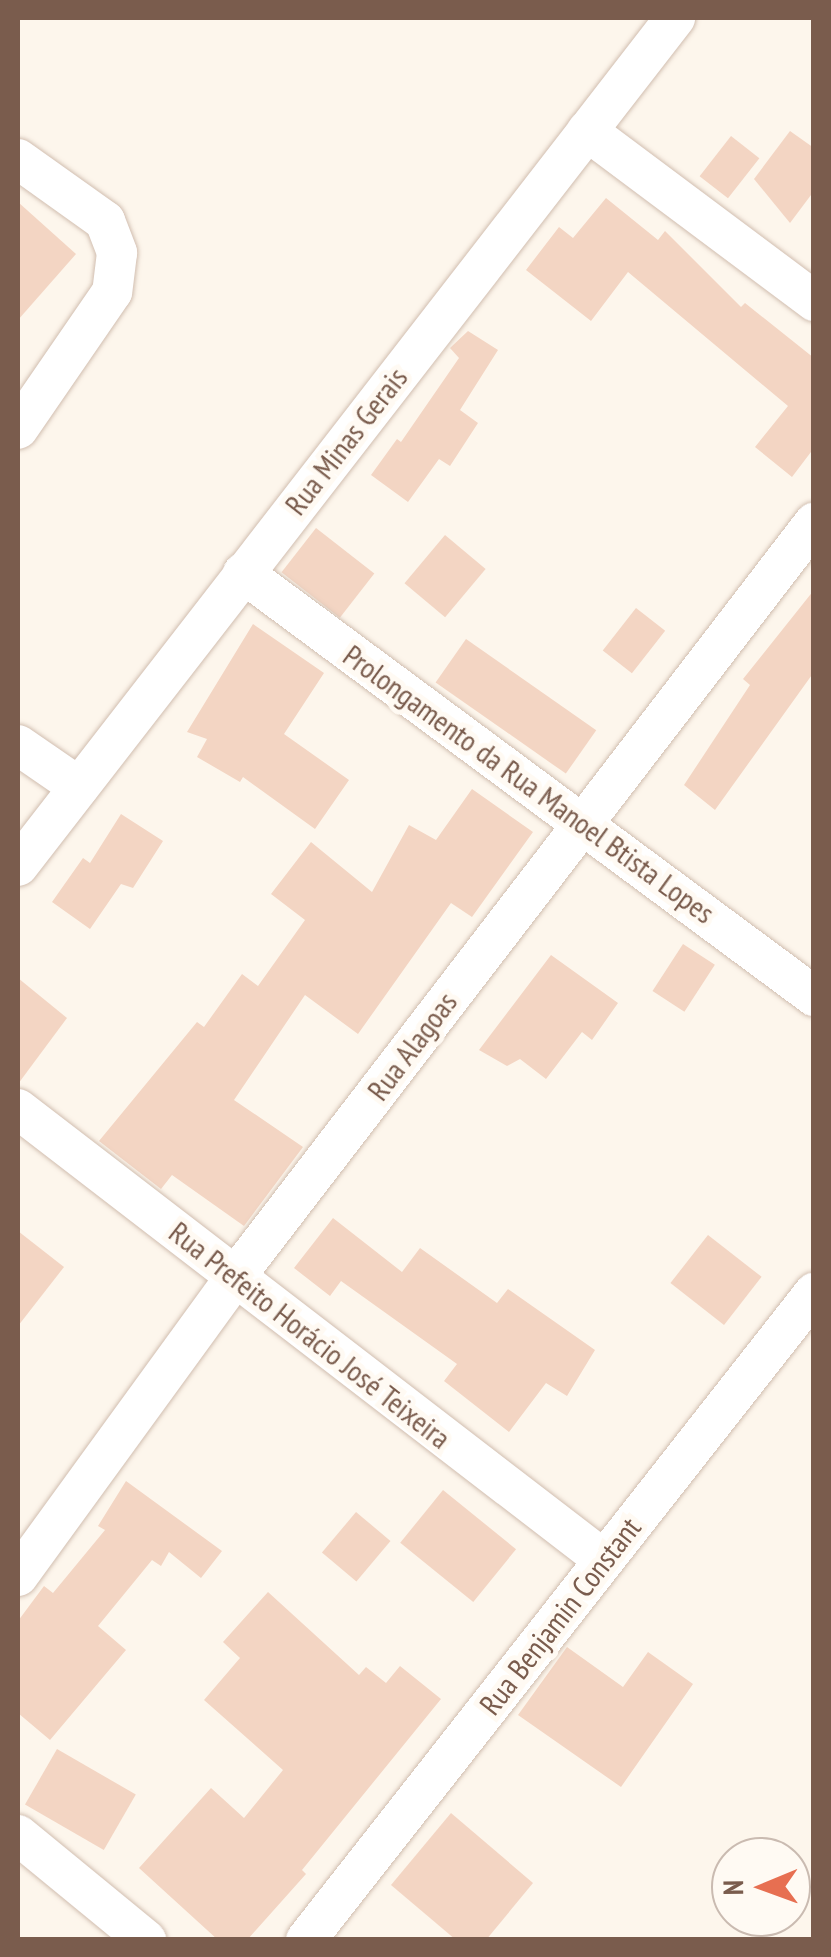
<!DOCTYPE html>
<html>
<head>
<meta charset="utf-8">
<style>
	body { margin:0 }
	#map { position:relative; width:831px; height:1957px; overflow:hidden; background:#fdf6ec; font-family:"PT Sans Narrow",sans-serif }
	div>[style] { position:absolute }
	.building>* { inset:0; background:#f3d5c3; transform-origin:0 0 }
	.roads { filter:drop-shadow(0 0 2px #d1beb0) drop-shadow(0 0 2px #d1beb0) }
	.minor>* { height:40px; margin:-20px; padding:0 20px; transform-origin:20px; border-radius:20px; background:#fff }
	span { translate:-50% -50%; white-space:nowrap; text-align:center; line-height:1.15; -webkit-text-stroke:10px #fffaf3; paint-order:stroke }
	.street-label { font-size:30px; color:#7a5c4d }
	.frame { position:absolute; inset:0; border:20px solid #7a5c4d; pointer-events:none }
	.north { position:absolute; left:711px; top:1837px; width:100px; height:100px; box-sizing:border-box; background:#fffaf3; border:2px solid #cabbb1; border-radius:50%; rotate:269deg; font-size:28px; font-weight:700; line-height:40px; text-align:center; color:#7a5c4d }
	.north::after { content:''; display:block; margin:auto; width:35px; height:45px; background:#e76f51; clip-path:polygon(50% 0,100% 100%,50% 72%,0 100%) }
</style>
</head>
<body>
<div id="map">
	<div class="building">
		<div style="clip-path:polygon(790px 131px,814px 148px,814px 191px,790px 223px,754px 179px)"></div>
		<div style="left:731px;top:136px;width:36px;height:51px;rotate:38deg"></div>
		<div style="clip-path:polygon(606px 198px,658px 240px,665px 231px,741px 307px,745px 303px,814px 358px,814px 448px,792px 477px,755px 447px,788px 406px,628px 272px,591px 321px,526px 270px,559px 227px,573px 238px)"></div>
		<div style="clip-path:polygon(18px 202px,76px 254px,18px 320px)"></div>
		<div style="clip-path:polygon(468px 331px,498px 350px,460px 410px,478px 423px,450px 466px,439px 459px,408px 502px,371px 475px,397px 439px,401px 442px,459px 358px,450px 348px)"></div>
		<div style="left:316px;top:528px;width:74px;height:56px;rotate:38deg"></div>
		<div style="left:445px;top:535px;width:53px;height:63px;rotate:40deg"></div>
		<div style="clip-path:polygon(814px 590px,814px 672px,715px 810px,684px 785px,750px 685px,743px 679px)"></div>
		<div style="left:636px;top:608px;width:37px;height:54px;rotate:38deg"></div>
		<div style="clip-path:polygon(253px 624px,324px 673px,284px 734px,349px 780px,315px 829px,243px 777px,240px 782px,197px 757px,207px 739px,187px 732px)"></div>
		<div style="left:466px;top:639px;width:159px;height:53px;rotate:35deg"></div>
		<div style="clip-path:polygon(472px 789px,533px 832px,472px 917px,451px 903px,358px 1034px,305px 995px,234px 1100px,303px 1147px,244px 1226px,172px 1175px,161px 1189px,99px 1141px,197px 1022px,204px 1027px,242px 974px,258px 986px,305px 920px,271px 894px,311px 842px,372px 892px,409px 825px,436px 840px)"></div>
		<div style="clip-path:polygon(121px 814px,163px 841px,133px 888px,121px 884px,90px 929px,52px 902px,83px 858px,90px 863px)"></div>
		<div style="left:683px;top:944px;width:38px;height:56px;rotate:33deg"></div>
		<div style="clip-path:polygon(551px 955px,618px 1003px,592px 1040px,582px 1032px,546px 1079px,520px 1059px,507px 1066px,479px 1050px)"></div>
		<div style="clip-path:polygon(18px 978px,67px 1018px,18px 1084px)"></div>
		<div style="clip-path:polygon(333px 1218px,402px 1272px,420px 1248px,497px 1303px,508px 1289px,595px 1350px,567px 1396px,546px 1383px,509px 1432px,444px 1381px,457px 1364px,341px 1281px,330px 1296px,294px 1268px)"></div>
		<div style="clip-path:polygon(18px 1231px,64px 1267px,18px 1326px)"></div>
		<div style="left:708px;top:1235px;width:68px;height:61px;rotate:38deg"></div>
		<div style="clip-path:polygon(126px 1481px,222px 1551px,201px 1578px,169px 1552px,161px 1566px,152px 1560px,98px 1626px,126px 1650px,50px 1740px,18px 1713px,18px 1621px,44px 1586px,53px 1593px,105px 1530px,98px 1526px)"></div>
		<div style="left:443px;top:1490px;width:94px;height:68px;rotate:39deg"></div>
		<div style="left:356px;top:1512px;width:45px;height:53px;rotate:40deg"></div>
		<div style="clip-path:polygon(268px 1592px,359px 1675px,366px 1667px,386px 1683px,400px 1666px,441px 1699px,302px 1870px,306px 1874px,247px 1940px,218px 1940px,139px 1868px,211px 1788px,244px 1818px,283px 1770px,204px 1700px,240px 1658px,223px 1642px)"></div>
		<div style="clip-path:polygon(567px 1647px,623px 1687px,648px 1652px,693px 1684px,621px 1787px,518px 1715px)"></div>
		<div style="left:57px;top:1749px;width:91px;height:64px;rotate:30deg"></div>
		<div style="clip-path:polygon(451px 1813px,533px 1883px,486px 1940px,456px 1940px,391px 1885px)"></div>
	</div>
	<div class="roads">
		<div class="minor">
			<div style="left:587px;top:131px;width:284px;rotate:36.8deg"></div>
			<div style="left:18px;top:159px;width:107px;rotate:35.5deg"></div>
			<div style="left:105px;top:221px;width:34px;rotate:69deg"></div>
			<div style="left:117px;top:253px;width:39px;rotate:97deg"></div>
			<div style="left:112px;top:292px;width:166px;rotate:124.5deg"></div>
			<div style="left:243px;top:573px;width:711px;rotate:36.53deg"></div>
			<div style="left:18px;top:745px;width:74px;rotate:34.5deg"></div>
			<div style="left:18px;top:866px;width:1073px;rotate:-52.23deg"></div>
			<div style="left:18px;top:1109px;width:739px;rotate:37.58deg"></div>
			<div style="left:18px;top:1576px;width:369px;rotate:-54deg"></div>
			<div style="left:235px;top:1277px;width:951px;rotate:-52.48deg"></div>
			<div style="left:18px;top:1835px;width:166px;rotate:39.4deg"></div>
			<div style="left:306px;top:1940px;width:823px;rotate:-51.86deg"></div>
		</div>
	</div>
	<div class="street-label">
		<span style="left:346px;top:441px;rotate:-52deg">Rua Minas Gerais</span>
		<span style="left:529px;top:784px;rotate:36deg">Prolongamento da Rua Manoel Btista Lopes</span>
		<span style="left:412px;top:1046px;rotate:-53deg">Rua Alagoas</span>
		<span style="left:310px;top:1335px;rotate:38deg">Rua Prefeito Horácio José Teixeira</span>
		<span style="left:560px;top:1616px;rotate:-52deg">Rua Benjamin Constant</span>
	</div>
	<div class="frame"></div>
	<div class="north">N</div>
</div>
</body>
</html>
